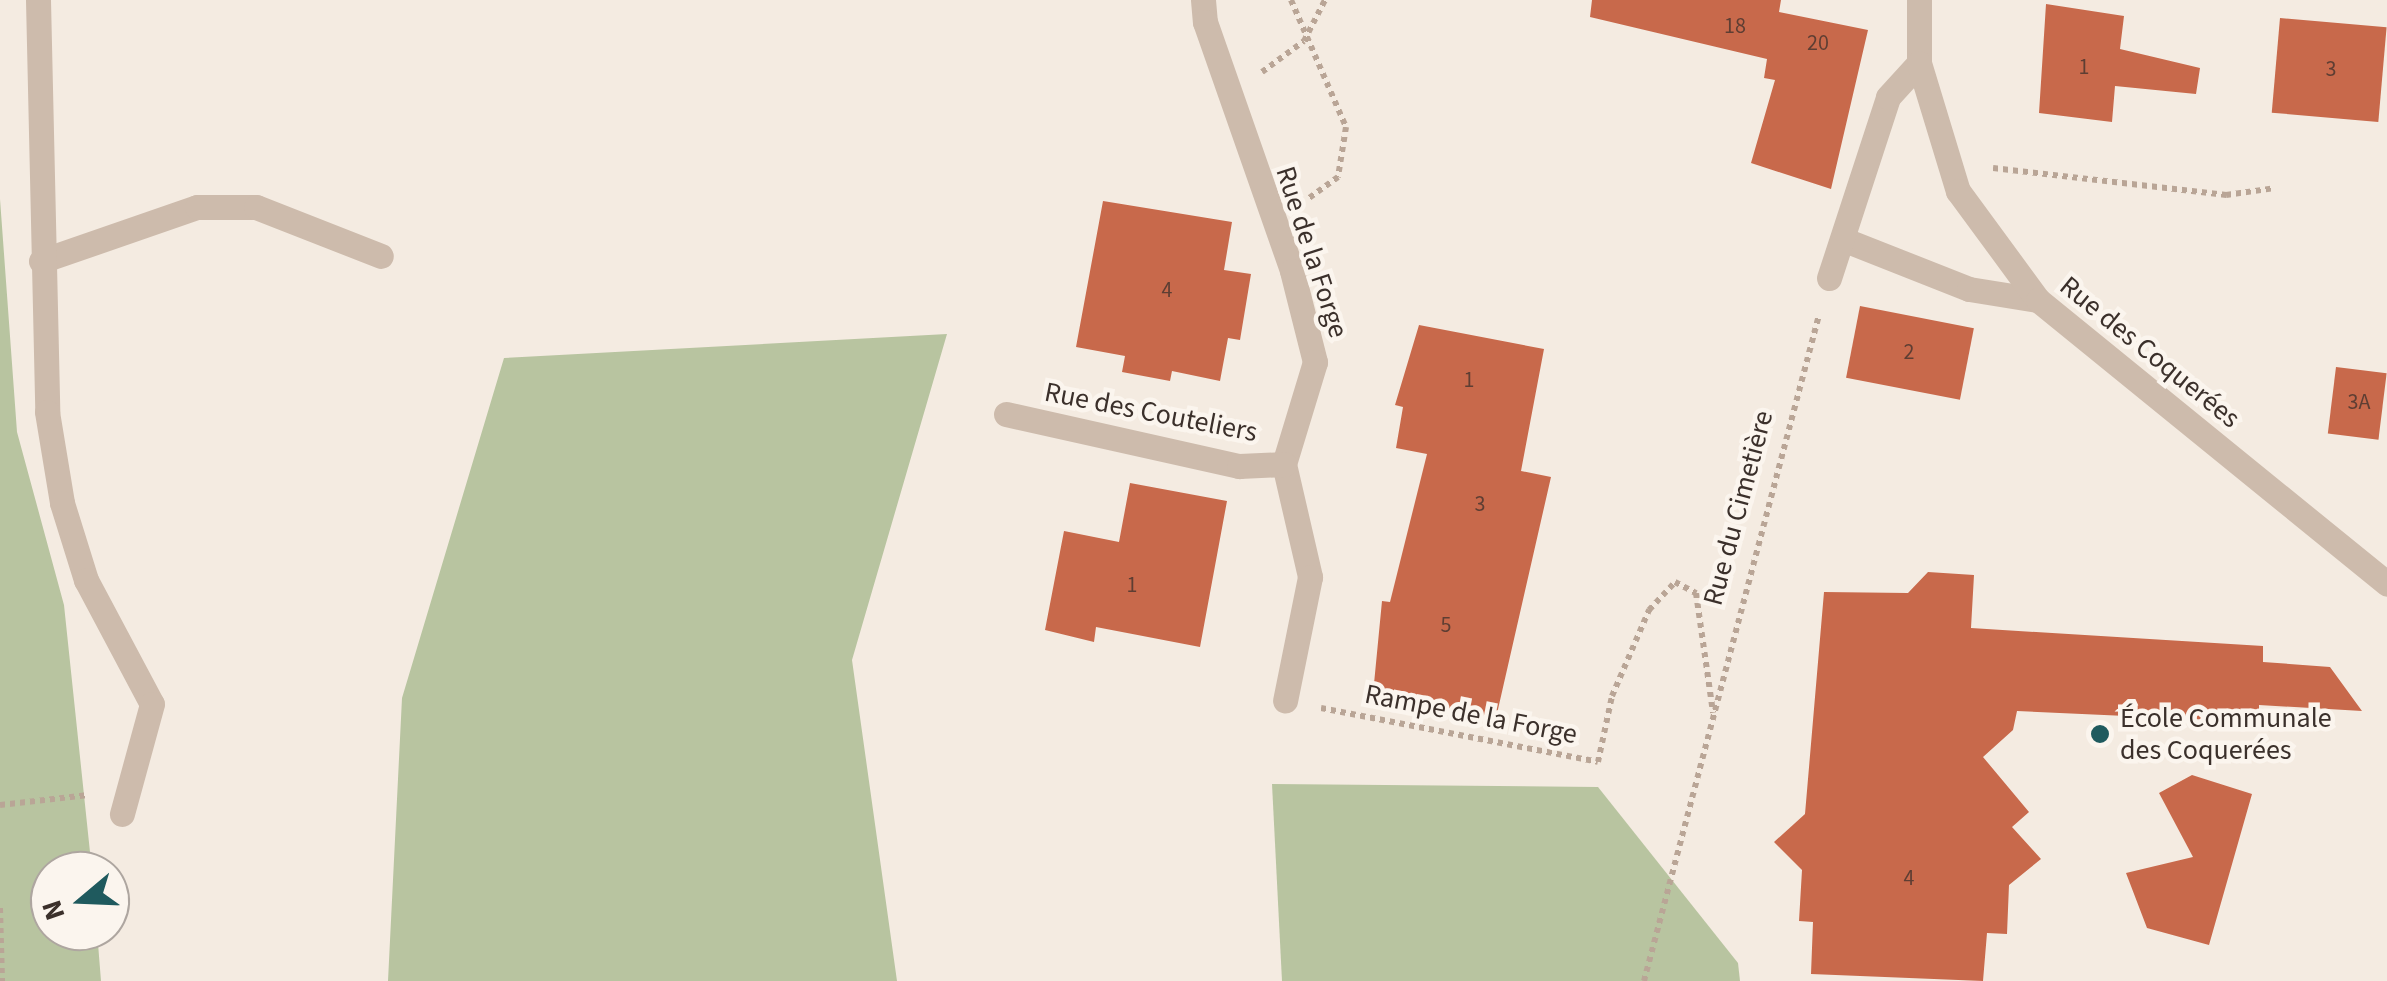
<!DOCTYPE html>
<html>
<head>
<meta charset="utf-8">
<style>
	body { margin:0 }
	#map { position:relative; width:2387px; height:981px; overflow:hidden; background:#f4ebe1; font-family:"Source Sans 3",sans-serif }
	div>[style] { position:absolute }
	.green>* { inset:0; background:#b8c4a0 }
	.building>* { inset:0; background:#c8694b; transform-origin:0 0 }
	.path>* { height:6px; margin-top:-3px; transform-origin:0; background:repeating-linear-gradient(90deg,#b9a596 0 5px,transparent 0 10px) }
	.service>* { height:25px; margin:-12.5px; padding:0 12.5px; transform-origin:12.5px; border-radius:12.5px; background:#cdbbac }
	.minor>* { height:25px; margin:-12.5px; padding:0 12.5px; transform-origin:12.5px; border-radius:12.5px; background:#cdbbac }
	.tertiary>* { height:25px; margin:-12.5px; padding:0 12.5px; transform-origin:12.5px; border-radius:12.5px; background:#cdbbac }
	.dots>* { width:28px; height:28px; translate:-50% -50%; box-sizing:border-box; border:5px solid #fbf5ee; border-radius:50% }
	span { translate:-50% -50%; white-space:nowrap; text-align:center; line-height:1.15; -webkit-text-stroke:9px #fbf5ee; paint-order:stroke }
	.number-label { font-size:22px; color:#5e3e33 }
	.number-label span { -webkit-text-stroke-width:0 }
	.street-label { font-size:28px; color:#3b302b }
	.poi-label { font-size:28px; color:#3b302b }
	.left { translate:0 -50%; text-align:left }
	.north { position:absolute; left:30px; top:851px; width:100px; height:100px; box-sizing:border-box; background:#fbf5ee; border:2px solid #aea6a0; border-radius:50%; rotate:251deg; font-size:28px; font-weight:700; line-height:40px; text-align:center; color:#3b302b }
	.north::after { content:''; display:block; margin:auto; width:35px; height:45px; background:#1f5a5e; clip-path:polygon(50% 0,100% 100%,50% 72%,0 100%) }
</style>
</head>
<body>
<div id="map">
	<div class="green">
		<div style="clip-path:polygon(0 199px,17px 432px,64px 605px,92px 871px,50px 871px,50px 931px,97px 931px,101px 981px,0 981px)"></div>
		<div style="clip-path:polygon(947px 334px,852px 660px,897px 981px,388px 981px,402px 698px,504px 358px)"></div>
		<div style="clip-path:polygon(1272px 784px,1598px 787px,1738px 963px,1740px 981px,1282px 981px)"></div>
	</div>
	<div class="building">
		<div style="clip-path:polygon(1592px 0,1781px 0,1779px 12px,1868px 30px,1831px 189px,1751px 163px,1775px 80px,1764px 78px,1767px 59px,1590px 17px)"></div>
		<div style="clip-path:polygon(2046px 4px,2124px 16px,2120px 49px,2200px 68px,2196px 94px,2115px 86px,2112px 122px,2039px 113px)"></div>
		<div style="left:2280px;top:18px;width:107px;height:95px;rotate:5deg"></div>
		<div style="clip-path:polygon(1103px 201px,1232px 222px,1224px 270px,1251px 274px,1240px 340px,1228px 338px,1220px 381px,1172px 371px,1170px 381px,1122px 372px,1125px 356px,1076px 347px)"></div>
		<div style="left:1860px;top:306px;width:116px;height:73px;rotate:11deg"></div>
		<div style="clip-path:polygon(1419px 325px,1544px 349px,1521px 471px,1551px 477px,1496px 718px,1373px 694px,1382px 601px,1390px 602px,1427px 454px,1396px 448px,1403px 407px,1395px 405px)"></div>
		<div style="left:2336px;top:367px;width:51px;height:67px;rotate:7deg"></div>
		<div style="clip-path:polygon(1130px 483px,1227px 501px,1200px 647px,1096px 627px,1094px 642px,1045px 630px,1064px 531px,1119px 542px)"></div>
		<div style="clip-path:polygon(1928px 572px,1974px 575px,1971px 628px,2263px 646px,2263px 662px,2330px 667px,2362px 711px,2259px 705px,2259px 722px,2017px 711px,2013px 730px,1983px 757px,2029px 812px,2012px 827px,2041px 859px,2009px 885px,2007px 934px,1987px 933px,1983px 981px,1811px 974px,1813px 922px,1799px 921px,1802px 870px,1774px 842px,1805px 814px,1824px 592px,1908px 593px)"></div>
		<div style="clip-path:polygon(2192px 775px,2252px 794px,2209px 945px,2147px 928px,2126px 873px,2193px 857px,2159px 793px)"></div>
	</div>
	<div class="path">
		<div style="left:1291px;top:0;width:138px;rotate:66.6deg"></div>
		<div style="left:1346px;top:127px;width:51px;rotate:99.1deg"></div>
		<div style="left:1338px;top:177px;width:39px;rotate:144deg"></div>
		<div style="left:1262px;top:72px;width:52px;rotate:-36.4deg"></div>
		<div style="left:1304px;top:41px;width:46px;rotate:-62.9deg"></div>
		<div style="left:1993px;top:168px;width:235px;rotate:6.6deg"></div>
		<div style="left:2226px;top:195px;width:49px;rotate:-8.1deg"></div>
		<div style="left:1321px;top:708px;width:282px;rotate:11deg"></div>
		<div style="left:1598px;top:762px;width:67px;rotate:-78deg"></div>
		<div style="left:1612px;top:696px;width:94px;rotate:-66.7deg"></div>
		<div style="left:1649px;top:610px;width:38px;rotate:-47deg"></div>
		<div style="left:1675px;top:582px;width:24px;rotate:28deg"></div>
		<div style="left:1696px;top:593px;width:121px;rotate:81.9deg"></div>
		<div style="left:0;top:805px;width:89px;rotate:-6.5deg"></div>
		<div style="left:0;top:908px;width:73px;rotate:88.4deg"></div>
		<div style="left:1644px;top:981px;width:689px;rotate:-75.28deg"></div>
	</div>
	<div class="service">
		<div style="left:1845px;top:240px;width:133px;rotate:21.6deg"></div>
		<div style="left:1969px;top:289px;width:70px;rotate:9.1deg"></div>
		<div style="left:41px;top:261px;width:165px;rotate:-19.1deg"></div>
		<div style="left:197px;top:207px;width:59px"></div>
		<div style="left:256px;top:207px;width:134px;rotate:21.4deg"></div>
		<div style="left:1829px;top:278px;width:190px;rotate:-71.9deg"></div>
		<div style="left:1888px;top:97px;width:46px;rotate:-47.6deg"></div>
	</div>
	<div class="minor">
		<div style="left:38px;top:0;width:412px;rotate:88.7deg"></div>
		<div style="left:47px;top:412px;width:92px;rotate:80.6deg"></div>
		<div style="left:62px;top:503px;width:81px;rotate:72.7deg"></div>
		<div style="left:86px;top:580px;width:140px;rotate:62deg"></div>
		<div style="left:152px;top:704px;width:114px;rotate:105.3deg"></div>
		<div style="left:1203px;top:0;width:22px;rotate:85deg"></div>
		<div style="left:1205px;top:22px;width:264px;rotate:70.7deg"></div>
		<div style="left:1292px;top:271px;width:94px;rotate:75.8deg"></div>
		<div style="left:1315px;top:362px;width:107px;rotate:106.9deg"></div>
		<div style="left:1284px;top:464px;width:116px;rotate:77deg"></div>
		<div style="left:1310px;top:577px;width:126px;rotate:101.4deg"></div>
		<div style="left:1006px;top:414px;width:239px;rotate:12.6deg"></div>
		<div style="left:1239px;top:466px;width:45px;rotate:-2.5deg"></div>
	</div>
	<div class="tertiary">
		<div style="left:1919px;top:0;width:63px;rotate:90deg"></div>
		<div style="left:1919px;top:63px;width:134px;rotate:73.1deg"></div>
		<div style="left:1958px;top:191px;width:135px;rotate:53.7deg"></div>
		<div style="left:2038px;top:300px;width:450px;rotate:39.1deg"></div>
	</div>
	<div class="dots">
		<div style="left:2100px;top:734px;background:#1f5a5e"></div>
	</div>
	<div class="number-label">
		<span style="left:1735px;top:27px">18</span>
		<span style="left:1818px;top:44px">20</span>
		<span style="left:2084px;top:68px">1</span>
		<span style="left:2331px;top:70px">3</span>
		<span style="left:1167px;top:291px">4</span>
		<span style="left:1909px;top:353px">2</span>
		<span style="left:1469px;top:381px">1</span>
		<span style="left:2359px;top:403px">3A</span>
		<span style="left:1480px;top:505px">3</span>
		<span style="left:1132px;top:586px">1</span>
		<span style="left:1446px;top:626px">5</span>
		<span style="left:1909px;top:879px">4</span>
	</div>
	<div class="street-label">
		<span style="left:1312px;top:252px;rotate:72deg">Rue de la Forge</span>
		<span style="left:2150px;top:352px;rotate:39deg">Rue des Coquerées</span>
		<span style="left:1151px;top:412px;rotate:11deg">Rue des Couteliers</span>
		<span style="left:1738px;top:508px;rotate:-75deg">Rue du Cimetière</span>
		<span style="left:1471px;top:714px;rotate:11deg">Rampe de la Forge</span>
	</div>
	<div class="poi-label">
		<span class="left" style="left:2120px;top:734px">École Communale<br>des Coquerées</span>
	</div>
	<div class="north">N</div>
</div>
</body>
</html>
